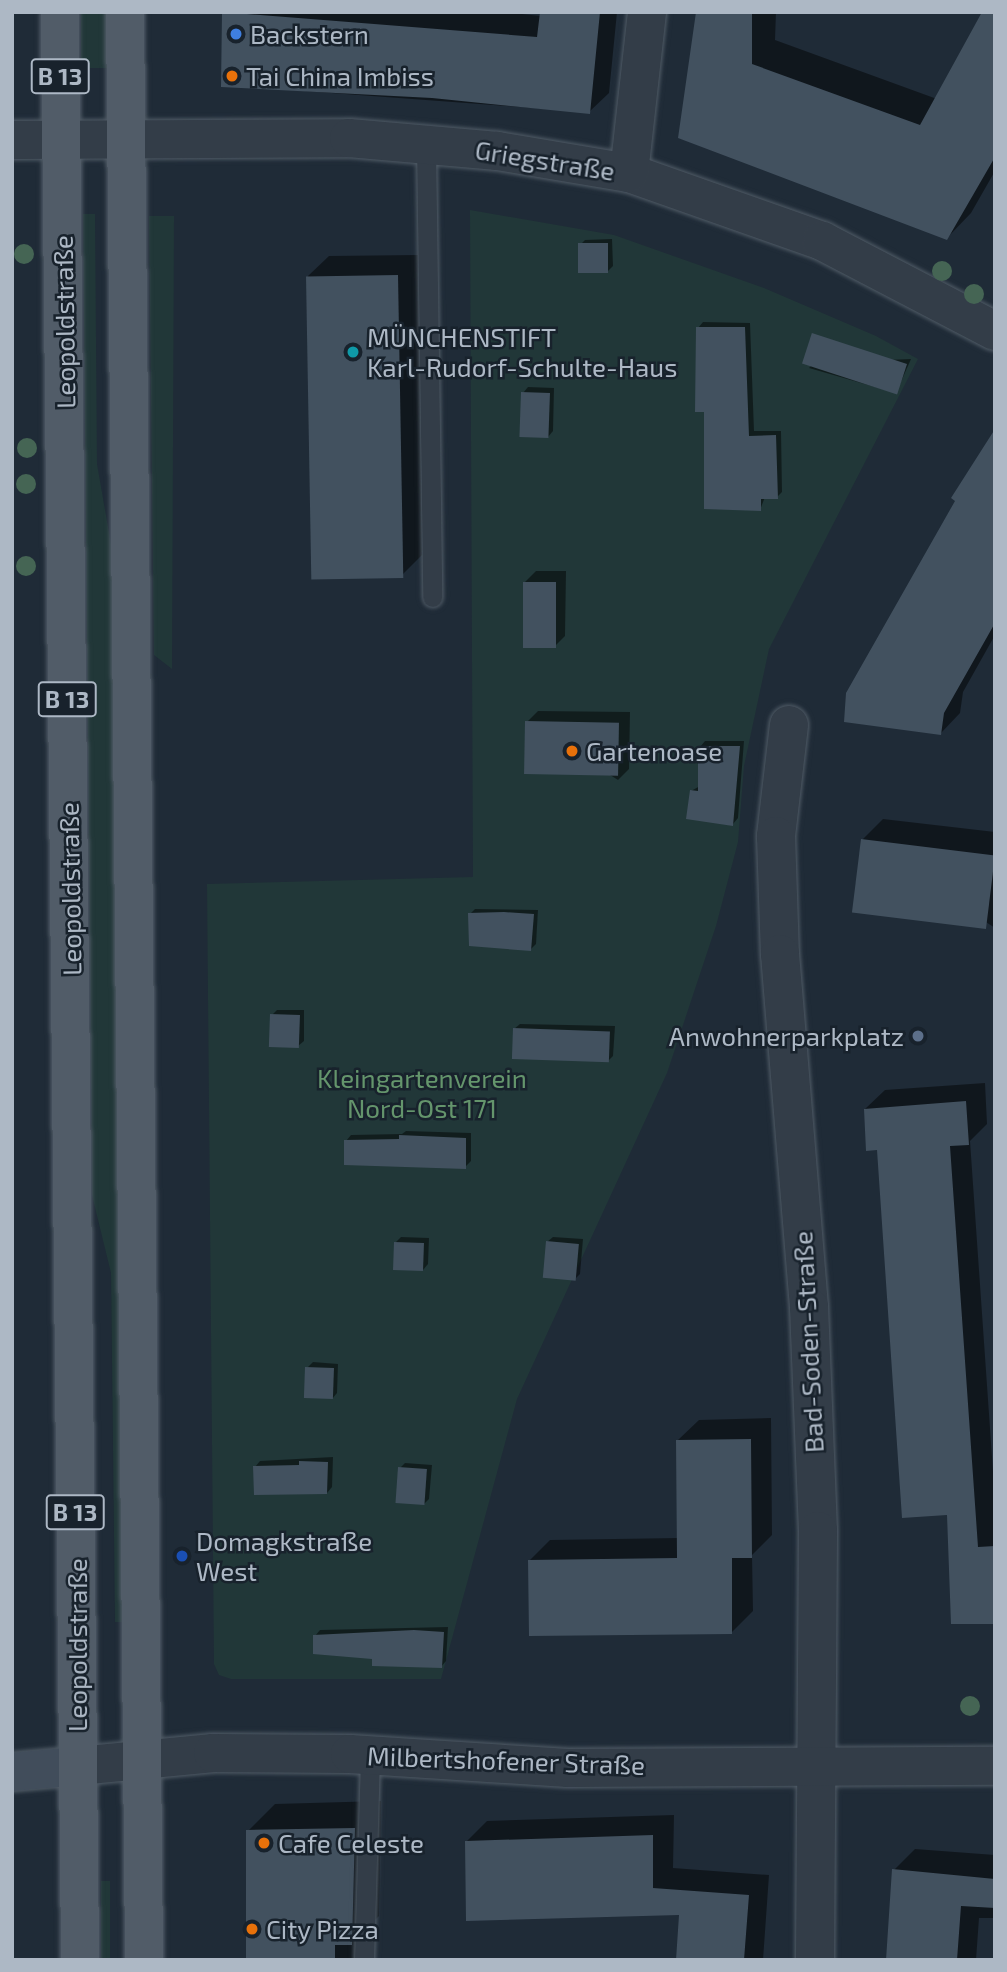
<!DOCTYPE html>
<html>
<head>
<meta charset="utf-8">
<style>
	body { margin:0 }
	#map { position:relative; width:1007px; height:1972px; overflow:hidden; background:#1f2b37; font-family:"Exo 2",sans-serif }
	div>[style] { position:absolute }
	.green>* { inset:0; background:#213738; transform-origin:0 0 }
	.shadow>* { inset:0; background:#0007 }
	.building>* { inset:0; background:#42515f; transform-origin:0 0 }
	.roads { filter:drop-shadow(0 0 2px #505b66) drop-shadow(0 0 2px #505b66) }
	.lane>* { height:19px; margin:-9.5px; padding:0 9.5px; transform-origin:9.5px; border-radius:9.5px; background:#333d48 }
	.street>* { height:38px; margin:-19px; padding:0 19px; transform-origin:19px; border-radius:19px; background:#333d48 }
	.secondary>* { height:38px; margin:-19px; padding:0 19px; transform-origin:19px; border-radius:19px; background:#414d5b }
	.primary>* { height:38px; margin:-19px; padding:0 19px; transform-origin:19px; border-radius:19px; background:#515c68 }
	.trees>* { width:20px; height:20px; margin:-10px; border-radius:50%; background:#456554 }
	.dots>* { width:19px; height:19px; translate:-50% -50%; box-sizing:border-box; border:4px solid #18222c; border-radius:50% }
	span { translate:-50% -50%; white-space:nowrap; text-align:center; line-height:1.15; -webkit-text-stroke:5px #18222c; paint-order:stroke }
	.shield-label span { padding:2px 5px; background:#18222c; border:2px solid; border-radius:5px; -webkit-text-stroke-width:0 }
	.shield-label { font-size:24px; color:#adb8c5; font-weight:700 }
	.poi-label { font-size:26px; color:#adb8c5 }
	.left { translate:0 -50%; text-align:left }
	.right { translate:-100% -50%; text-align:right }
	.street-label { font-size:26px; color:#adb8c5 }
	.park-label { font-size:26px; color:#64956c }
	.frame { position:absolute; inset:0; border:14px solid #adb8c5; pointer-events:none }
</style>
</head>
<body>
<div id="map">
	<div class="green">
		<div style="left:81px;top:12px;width:26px;height:56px"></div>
		<div style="clip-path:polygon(470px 210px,614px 235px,764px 288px,876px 336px,918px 359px,769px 649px,744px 766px,738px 842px,716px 926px,667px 1073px,517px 1399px,441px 1679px,231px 1679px,219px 1675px,214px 1664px,207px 884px,473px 877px)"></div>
		<div style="clip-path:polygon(83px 214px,95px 214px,97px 464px,112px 550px,123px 1622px,115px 1622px,111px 1273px,92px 1195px)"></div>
		<div style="clip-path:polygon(149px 216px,174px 216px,172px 669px,154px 655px)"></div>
		<div style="left:101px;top:1881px;width:9px;height:79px"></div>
	</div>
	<div class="shadow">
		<div style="clip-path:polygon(228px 12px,504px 12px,541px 16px,542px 12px,617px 12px,609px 93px,589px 112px,223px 85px,224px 16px)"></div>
		<div style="clip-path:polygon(698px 12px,776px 12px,775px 40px,937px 99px,995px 12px,995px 171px,971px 213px,947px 238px,680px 137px)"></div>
		<div style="clip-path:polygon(612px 239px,613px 266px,608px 271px,580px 245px,585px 240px)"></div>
		<div style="clip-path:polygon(418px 255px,422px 555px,401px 576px,308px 276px,329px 256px)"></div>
		<div style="clip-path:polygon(703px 322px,750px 323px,754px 431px,781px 431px,782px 492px,777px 497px,765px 497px,760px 510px,706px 410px,698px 328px)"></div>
		<div style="clip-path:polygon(911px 359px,896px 393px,809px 368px,814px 363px)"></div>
		<div style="clip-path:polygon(528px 387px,554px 388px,553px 431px,548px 437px,523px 393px)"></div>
		<div style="clip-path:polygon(995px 432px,995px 635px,963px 692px,960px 713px,941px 733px,846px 721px)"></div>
		<div style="clip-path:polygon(536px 571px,566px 571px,565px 636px,554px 647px,525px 582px)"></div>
		<div style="clip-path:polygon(538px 711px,630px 712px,629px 769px,618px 780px,527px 722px)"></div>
		<div style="clip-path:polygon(705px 741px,744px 741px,738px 818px,733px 824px,691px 791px,700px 786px,700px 747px)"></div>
		<div style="clip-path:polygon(883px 819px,995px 832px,995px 928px,862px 840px)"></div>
		<div style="clip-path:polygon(475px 909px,538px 910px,536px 944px,531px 949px,470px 914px)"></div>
		<div style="clip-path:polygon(277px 1010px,304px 1010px,304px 1041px,298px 1046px,272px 1015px)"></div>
		<div style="clip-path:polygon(520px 1024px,615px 1026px,613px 1056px,608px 1061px,514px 1029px)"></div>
		<div style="clip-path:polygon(985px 1083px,987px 1124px,970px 1141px,995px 1500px,995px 1622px,948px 1513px,879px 1148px,865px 1109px,885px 1090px)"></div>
		<div style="clip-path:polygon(406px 1131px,471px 1133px,471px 1161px,465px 1167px,346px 1141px,351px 1135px,402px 1134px)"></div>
		<div style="clip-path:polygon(401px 1237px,429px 1238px,428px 1264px,423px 1270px,396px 1242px)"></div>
		<div style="clip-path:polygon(553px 1237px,583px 1239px,580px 1274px,575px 1279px,547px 1242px)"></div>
		<div style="clip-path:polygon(313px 1362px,338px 1364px,337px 1393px,332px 1399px,307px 1368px)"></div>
		<div style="clip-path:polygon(771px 1418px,772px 1535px,752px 1555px,753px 1611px,732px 1632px,529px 1561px,550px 1540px,678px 1538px,678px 1440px,699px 1420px)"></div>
		<div style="clip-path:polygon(333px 1457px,332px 1487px,327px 1493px,255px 1467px,260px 1461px)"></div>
		<div style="clip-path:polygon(405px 1463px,432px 1465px,429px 1499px,424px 1504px,400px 1468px)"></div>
		<div style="clip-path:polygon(448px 1627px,446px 1661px,441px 1667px,373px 1657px,315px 1636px,320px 1630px)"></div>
		<div style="clip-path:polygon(381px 1801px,379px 1916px,361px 1934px,361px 1960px,249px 1960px,248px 1831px,275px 1804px)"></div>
		<div style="clip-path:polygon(674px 1815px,673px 1868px,769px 1875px,763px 1960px,678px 1960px,681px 1913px,466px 1842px,487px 1821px)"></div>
		<div style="clip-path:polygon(915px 1849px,995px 1855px,995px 1918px,979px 1918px,976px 1960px,888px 1960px,894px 1870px)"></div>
	</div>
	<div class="building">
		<div style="clip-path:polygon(222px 12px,537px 37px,540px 12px,600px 12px,590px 114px,432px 98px,221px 87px)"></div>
		<div style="clip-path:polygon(696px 12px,752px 12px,752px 64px,920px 125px,982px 12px,995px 12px,995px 157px,947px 240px,678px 138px)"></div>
		<div style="left:608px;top:243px;width:30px;height:30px;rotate:90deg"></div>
		<div style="left:398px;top:275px;width:303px;height:92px;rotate:89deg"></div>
		<div style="clip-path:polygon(696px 327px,745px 327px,749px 436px,776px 435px,778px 499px,761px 499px,761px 511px,704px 509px,704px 412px,695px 412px)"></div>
		<div style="left:907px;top:364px;width:32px;height:100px;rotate:108deg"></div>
		<div style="left:521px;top:392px;width:29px;height:45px;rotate:2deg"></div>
		<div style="clip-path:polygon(995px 429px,995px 623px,944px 713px,941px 735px,844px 722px,846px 693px,955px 501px,951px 498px)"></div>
		<div style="left:523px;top:582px;width:33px;height:66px"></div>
		<div style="left:525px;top:721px;width:94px;height:53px;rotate:1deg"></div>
		<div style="clip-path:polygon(698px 746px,740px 746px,733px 826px,686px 819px,690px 790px,698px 791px)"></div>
		<div style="left:861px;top:839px;width:135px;height:74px;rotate:7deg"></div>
		<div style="clip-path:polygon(504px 912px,534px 914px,531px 951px,469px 946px,468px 913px)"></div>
		<div style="left:270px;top:1014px;width:30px;height:33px;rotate:2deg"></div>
		<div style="left:513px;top:1028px;width:97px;height:31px;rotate:2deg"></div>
		<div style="clip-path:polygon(966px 1101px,969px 1145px,950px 1146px,978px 1547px,995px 1546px,995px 1624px,951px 1624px,947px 1515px,902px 1518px,877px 1150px,866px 1151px,864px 1109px)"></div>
		<div style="clip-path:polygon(399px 1135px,466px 1138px,466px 1169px,344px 1165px,344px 1140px,399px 1139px)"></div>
		<div style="left:546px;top:1241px;width:33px;height:37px;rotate:5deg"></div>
		<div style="left:394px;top:1242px;width:30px;height:28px;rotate:2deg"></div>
		<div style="left:305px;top:1367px;width:29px;height:31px;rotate:2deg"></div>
		<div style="clip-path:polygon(751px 1439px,752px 1558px,732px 1558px,732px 1634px,529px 1636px,528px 1560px,677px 1558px,676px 1440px)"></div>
		<div style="clip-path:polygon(299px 1461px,328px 1462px,327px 1494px,254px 1495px,253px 1466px,299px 1465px)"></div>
		<div style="left:398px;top:1467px;width:29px;height:36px;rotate:4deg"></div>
		<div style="clip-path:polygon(414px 1630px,444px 1632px,442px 1668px,372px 1666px,372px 1659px,313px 1654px,313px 1635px)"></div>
		<div style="clip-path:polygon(355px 1828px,352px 1945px,335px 1945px,335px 1960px,246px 1960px,246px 1830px)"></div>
		<div style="clip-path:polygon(653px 1835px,653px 1888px,749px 1895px,744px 1960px,676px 1960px,679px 1915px,466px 1921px,465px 1841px)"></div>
		<div style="clip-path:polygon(892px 1869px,995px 1879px,995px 1908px,961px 1906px,957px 1960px,886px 1960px)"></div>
	</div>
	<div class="roads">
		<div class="lane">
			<div style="left:426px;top:144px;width:453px;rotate:89.2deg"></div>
			<div style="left:364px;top:1960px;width:205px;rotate:-88.3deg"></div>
		</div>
		<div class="street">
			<div style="left:12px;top:140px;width:337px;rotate:-0.3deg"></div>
			<div style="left:349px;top:138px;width:149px;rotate:5deg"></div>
			<div style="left:497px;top:151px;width:134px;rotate:9.5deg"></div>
			<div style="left:629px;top:173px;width:205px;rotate:19.4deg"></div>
			<div style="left:822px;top:241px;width:195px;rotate:27.5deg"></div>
			<div style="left:629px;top:173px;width:162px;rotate:-83.6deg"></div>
			<div style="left:789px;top:725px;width:112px;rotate:96.7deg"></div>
			<div style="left:776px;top:836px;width:118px;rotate:88.1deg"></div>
			<div style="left:780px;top:954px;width:354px;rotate:85.3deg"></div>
			<div style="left:809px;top:1307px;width:224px;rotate:87.7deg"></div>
			<div style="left:818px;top:1531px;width:429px;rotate:90.4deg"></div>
			<div style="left:78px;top:1766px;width:136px;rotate:-5.5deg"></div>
			<div style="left:213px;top:1753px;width:137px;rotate:0.4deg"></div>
			<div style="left:350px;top:1754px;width:218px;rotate:3.7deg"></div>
			<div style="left:568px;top:1768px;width:427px;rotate:-0.3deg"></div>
		</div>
		<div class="secondary">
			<div style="left:12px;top:1772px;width:66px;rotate:-5.2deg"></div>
		</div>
		<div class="primary">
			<div style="left:60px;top:12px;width:1948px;rotate:89.41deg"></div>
			<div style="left:125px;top:12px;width:1948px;rotate:89.44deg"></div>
		</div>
	</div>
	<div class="trees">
		<div style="left:24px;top:254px"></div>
		<div style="left:942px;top:271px"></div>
		<div style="left:974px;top:294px"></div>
		<div style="left:27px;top:448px"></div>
		<div style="left:26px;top:484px"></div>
		<div style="left:26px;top:566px"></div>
		<div style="left:970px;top:1706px"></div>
	</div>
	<div class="dots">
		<div style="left:236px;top:34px;background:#3f7fe0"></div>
		<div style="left:232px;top:76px;background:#e8710a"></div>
		<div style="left:353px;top:352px;background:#0f9aa8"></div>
		<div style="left:572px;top:751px;background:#e8710a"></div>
		<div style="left:918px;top:1036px;background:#5c6f8a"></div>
		<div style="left:182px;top:1556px;background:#1a4fb4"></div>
		<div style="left:264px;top:1843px;background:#e8710a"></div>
		<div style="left:252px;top:1929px;background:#e8710a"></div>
	</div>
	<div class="shield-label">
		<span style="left:60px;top:76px">B 13</span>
		<span style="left:67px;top:699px">B 13</span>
		<span style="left:75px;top:1512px">B 13</span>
	</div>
	<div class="poi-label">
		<span class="left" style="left:250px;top:34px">Backstern</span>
		<span class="left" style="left:246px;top:76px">Tai China Imbiss</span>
		<span class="left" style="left:367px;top:352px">MÜNCHENSTIFT<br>Karl-Rudorf-Schulte-Haus</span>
		<span class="left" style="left:586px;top:751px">Gartenoase</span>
		<span class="right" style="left:904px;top:1036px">Anwohnerparkplatz</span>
		<span class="left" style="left:196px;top:1556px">Domagkstraße<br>West</span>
		<span class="left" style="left:278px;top:1843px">Cafe Celeste</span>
		<span class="left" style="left:266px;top:1929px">City Pizza</span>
	</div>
	<div class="street-label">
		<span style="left:545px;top:160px;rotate:9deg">Griegstraße</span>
		<span style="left:64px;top:322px;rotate:-91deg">Leopoldstraße</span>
		<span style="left:70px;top:889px;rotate:-91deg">Leopoldstraße</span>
		<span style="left:808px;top:1342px;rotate:-93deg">Bad-Soden-Straße</span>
		<span style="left:77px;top:1645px;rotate:-90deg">Leopoldstraße</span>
		<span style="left:506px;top:1760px;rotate:2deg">Milbertshofener Straße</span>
	</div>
	<div class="park-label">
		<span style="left:422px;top:1093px">Kleingartenverein<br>Nord-Ost 171</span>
	</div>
	<div class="frame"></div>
</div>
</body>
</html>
